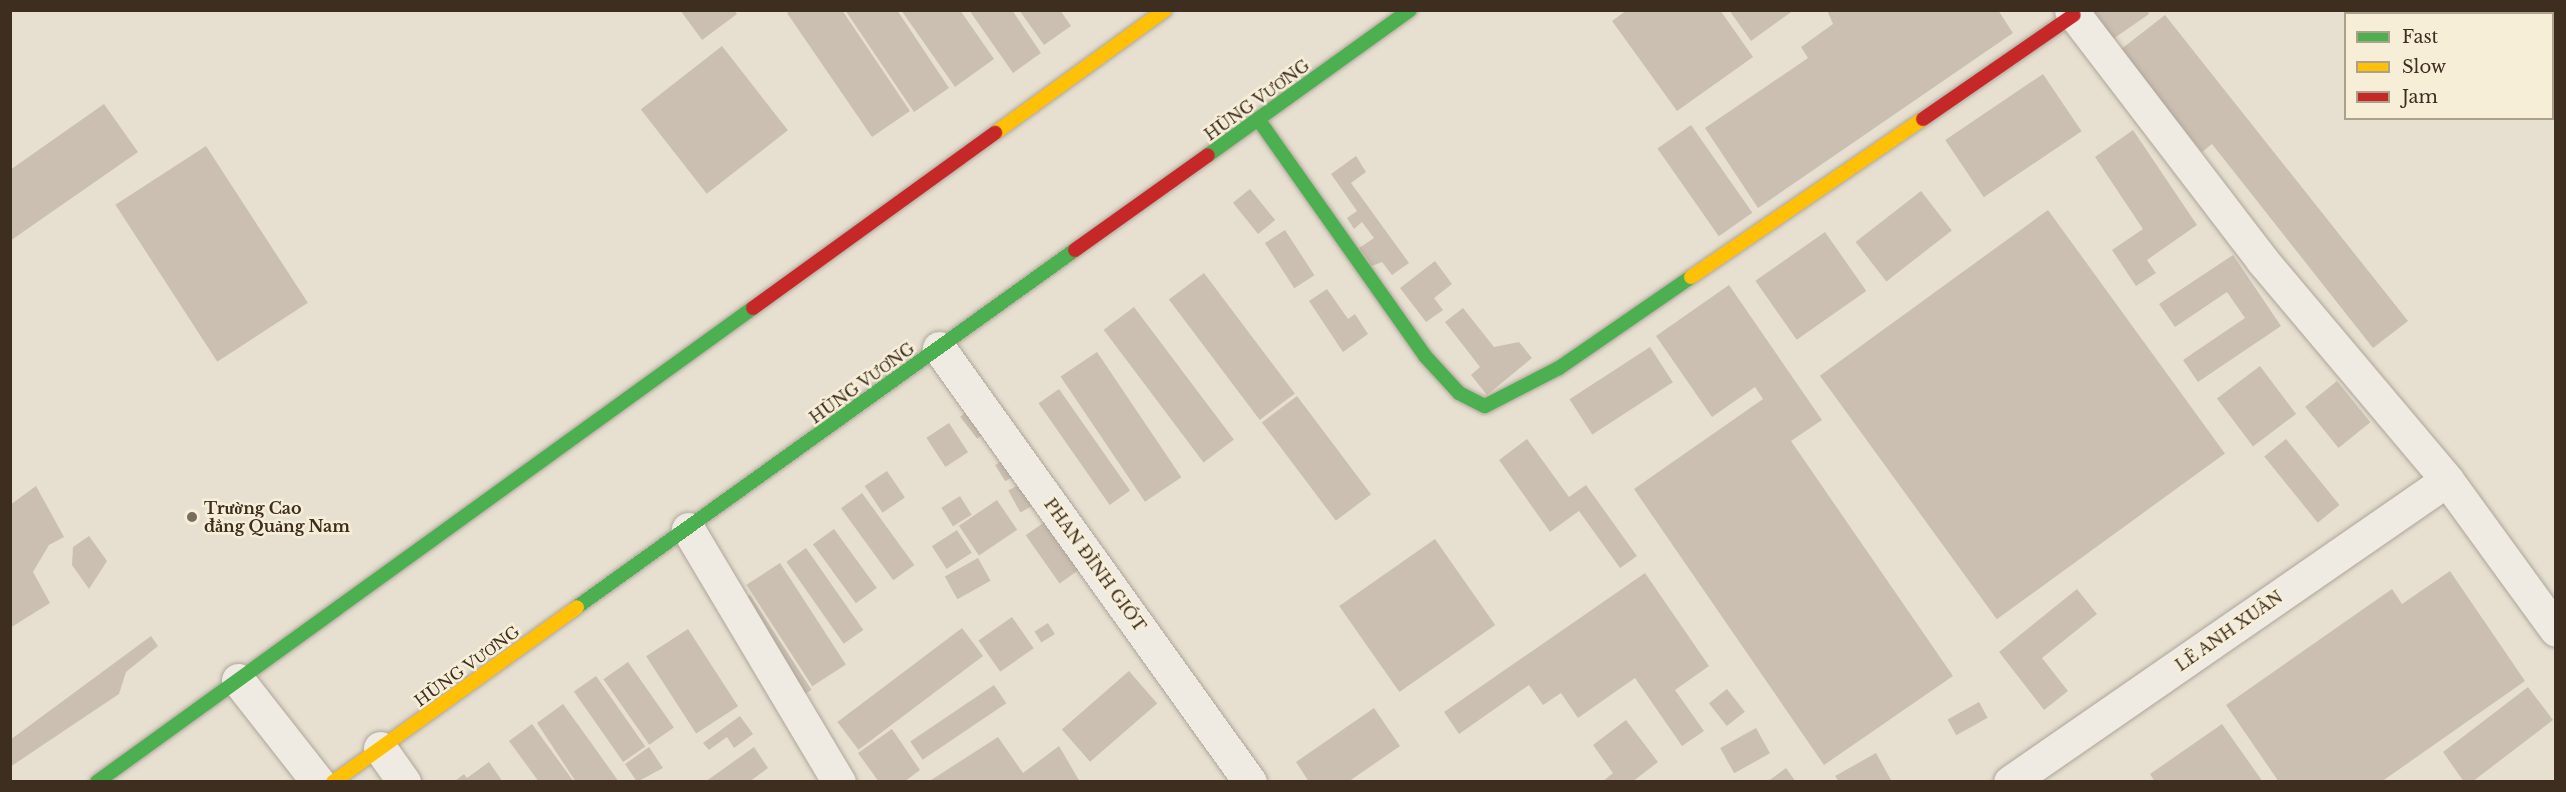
<!DOCTYPE html>
<html>
<head>
<meta charset="utf-8">
<style>
	body { margin:0 }
	#map { position:relative; width:2566px; height:792px; overflow:hidden; background:#e7e0d1; font-family:"Libre Baskerville",serif }
	div>[style] { position:absolute }
	.building>* { inset:0; background:#cbbfb2; transform-origin:0 0 }
	.roads { filter:drop-shadow(0 0 2px #ada599) drop-shadow(0 0 2px #ada599) }
	.street>* { height:33px; margin:-16.5px; padding:0 16.5px; transform-origin:16.5px; border-radius:16.5px; background:#efebe3 }
	.fast>* { height:14px; margin:-7px; padding:0 7px; transform-origin:7px; border-radius:7px; background:#4caf50 }
	.slow>* { height:14px; margin:-7px; padding:0 7px; transform-origin:7px; border-radius:7px; background:#ffc107 }
	.jam>* { height:14px; margin:-7px; padding:0 7px; transform-origin:7px; border-radius:7px; background:#c62828 }
	.dots>* { width:16px; height:16px; translate:-50% -50%; box-sizing:border-box; border:3px solid #f7eed8; border-radius:50% }
	span { translate:-50% -50%; white-space:nowrap; text-align:center; line-height:1.15; -webkit-text-stroke:5px #f7eed8; paint-order:stroke }
	.street-label { font-size:16px; color:#3d2e20 }
	.poi-label { font-size:16px; color:#3d2e20; font-weight:700 }
	.left { translate:0 -50%; text-align:left }
	.frame { position:absolute; inset:0; border:12px solid #3d2e20; pointer-events:none }
	.legend { position:absolute; left:2344px; top:12px; width:210px; height:108px; box-sizing:border-box; background:#f7eed8; border:2px solid #ada18e; margin:0; padding:8px 10px; list-style:none; font-size:18px; color:#3d2e20 }
	.legend li { display:flex; align-items:center; gap:12px; height:30px }
	.legend b { width:30px; border:2px solid #ada18e }
</style>
</head>
<body>
<div id="map">
	<div class="building">
		<div style="clip-path:polygon(680px 10px,734px 10px,737px 14px,702px 40px)"></div>
		<div style="clip-path:polygon(791px 10px,842px 10px,910px 111px,872px 137px,787px 13px)"></div>
		<div style="clip-path:polygon(845px 10px,897px 10px,949px 88px,914px 112px)"></div>
		<div style="clip-path:polygon(901px 10px,960px 10px,994px 59px,955px 87px)"></div>
		<div style="clip-path:polygon(969px 10px,1012px 10px,1041px 53px,1013px 73px)"></div>
		<div style="clip-path:polygon(1019px 10px,1060px 10px,1071px 26px,1044px 45px)"></div>
		<div style="clip-path:polygon(1627px 10px,1720px 10px,1753px 57px,1677px 111px,1612px 21px)"></div>
		<div style="clip-path:polygon(1729px 10px,1794px 10px,1751px 41px)"></div>
		<div style="clip-path:polygon(1827px 10px,1998px 10px,2013px 33px,1758px 208px,1705px 128px,1808px 58px,1801px 47px,1833px 24px)"></div>
		<div style="clip-path:polygon(2093px 10px,2147px 10px,2149px 14px,2113px 39px)"></div>
		<div style="clip-path:polygon(2165px 15px,2408px 321px,2373px 348px,2212px 144px,2202px 152px,2120px 50px)"></div>
		<div style="left:722px;top:46px;width:107px;height:103px;rotate:52deg"></div>
		<div style="left:2043px;top:74px;width:69px;height:118px;rotate:56deg"></div>
		<div style="clip-path:polygon(104px 104px,138px 152px,10px 241px,10px 170px)"></div>
		<div style="left:1691px;top:125px;width:107px;height:41px;rotate:55deg"></div>
		<div style="clip-path:polygon(2133px 130px,2197px 225px,2147px 260px,2156px 273px,2136px 286px,2112px 250px,2143px 229px,2095px 157px)"></div>
		<div style="left:206px;top:146px;width:187px;height:108px;rotate:57deg"></div>
		<div style="clip-path:polygon(1356px 156px,1366px 172px,1351px 183px,1409px 263px,1392px 275px,1382px 262px,1372px 266px,1359px 248px,1374px 238px,1362px 222px,1354px 229px,1347px 218px,1357px 211px,1331px 174px)"></div>
		<div style="left:1250px;top:189px;width:40px;height:22px;rotate:51deg"></div>
		<div style="left:1921px;top:191px;width:50px;height:83px;rotate:52deg"></div>
		<div style="left:2048px;top:210px;width:301px;height:282px;rotate:54deg"></div>
		<div style="left:1285px;top:230px;width:54px;height:24px;rotate:57deg"></div>
		<div style="left:1825px;top:232px;width:72px;height:85px;rotate:55deg"></div>
		<div style="clip-path:polygon(2233px 255px,2281px 326px,2198px 382px,2183px 360px,2245px 318px,2227px 292px,2175px 327px,2159px 304px)"></div>
		<div style="clip-path:polygon(1435px 261px,1452px 284px,1434px 298px,1443px 310px,1426px 322px,1400px 288px)"></div>
		<div style="left:1204px;top:273px;width:151px;height:44px;rotate:53deg"></div>
		<div style="clip-path:polygon(1729px 285px,1822px 420px,1791px 441px,1953px 676px,1824px 765px,1634px 489px,1763px 399px,1755px 387px,1712px 417px,1656px 336px)"></div>
		<div style="clip-path:polygon(1327px 289px,1348px 319px,1355px 314px,1368px 334px,1343px 352px,1309px 301px)"></div>
		<div style="left:1134px;top:307px;width:166px;height:38px;rotate:53deg"></div>
		<div style="clip-path:polygon(1463px 308px,1494px 347px,1519px 342px,1532px 358px,1487px 395px,1471px 375px,1480px 367px,1445px 322px)"></div>
		<div style="left:1650px;top:347px;width:42px;height:96px;rotate:57deg"></div>
		<div style="left:1097px;top:352px;width:151px;height:44px;rotate:56deg"></div>
		<div style="left:2260px;top:366px;width:60px;height:54px;rotate:53deg"></div>
		<div style="left:2337px;top:381px;width:53px;height:41px;rotate:51deg"></div>
		<div style="left:1059px;top:389px;width:124px;height:25px;rotate:55deg"></div>
		<div style="left:1297px;top:396px;width:123px;height:44px;rotate:53deg"></div>
		<div style="left:975px;top:405px;width:28px;height:19px;rotate:52deg"></div>
		<div style="left:949px;top:423px;width:35px;height:27px;rotate:57deg"></div>
		<div style="clip-path:polygon(1527px 439px,1569px 497px,1586px 485px,1637px 556px,1620px 568px,1579px 511px,1550px 532px,1499px 460px)"></div>
		<div style="left:2286px;top:439px;width:85px;height:28px;rotate:51deg"></div>
		<div style="left:1013px;top:454px;width:19px;height:21px;rotate:58deg"></div>
		<div style="left:887px;top:471px;width:32px;height:27px;rotate:56deg"></div>
		<div style="left:1031px;top:478px;width:25px;height:26px;rotate:61deg"></div>
		<div style="clip-path:polygon(36px 486px,64px 537px,49px 545px,33px 572px,50px 603px,10px 628px,10px 505px)"></div>
		<div style="left:862px;top:493px;width:89px;height:26px;rotate:54deg"></div>
		<div style="left:960px;top:496px;width:22px;height:22px;rotate:58deg"></div>
		<div style="left:997px;top:500px;width:36px;height:46px;rotate:56deg"></div>
		<div style="left:1056px;top:514px;width:59px;height:37px;rotate:55deg"></div>
		<div style="left:834px;top:529px;width:73px;height:26px;rotate:54deg"></div>
		<div style="left:957px;top:530px;width:27px;height:30px;rotate:57deg"></div>
		<div style="clip-path:polygon(89px 536px,107px 561px,89px 589px,72px 565px,73px 547px)"></div>
		<div style="left:1435px;top:539px;width:105px;height:117px;rotate:55deg"></div>
		<div style="left:806px;top:548px;width:100px;height:24px;rotate:55deg"></div>
		<div style="left:978px;top:558px;width:26px;height:38px;rotate:61deg"></div>
		<div style="left:780px;top:563px;width:121px;height:40px;rotate:57deg"></div>
		<div style="clip-path:polygon(2450px 571px,2525px 681px,2381px 782px,2279px 782px,2226px 705px,2392px 589px,2402px 604px)"></div>
		<div style="clip-path:polygon(1645px 573px,1709px 666px,1675px 690px,1704px 731px,1682px 746px,1635px 678px,1578px 718px,1561px 693px,1543px 705px,1529px 685px,1459px 734px,1444px 712px)"></div>
		<div style="clip-path:polygon(2077px 589px,2097px 614px,2042px 658px,2068px 691px,2044px 710px,1999px 652px)"></div>
		<div style="left:750px;top:595px;width:113px;height:29px;rotate:57deg"></div>
		<div style="left:1012px;top:617px;width:38px;height:41px;rotate:55deg"></div>
		<div style="left:1048px;top:623px;width:13px;height:16px;rotate:58deg"></div>
		<div style="left:962px;top:628px;width:35px;height:156px;rotate:53deg"></div>
		<div style="left:688px;top:629px;width:92px;height:50px;rotate:57deg"></div>
		<div style="clip-path:polygon(151px 636px,158px 646px,126px 672px,119px 694px,10px 767px,10px 740px)"></div>
		<div style="left:628px;top:662px;width:80px;height:30px;rotate:55deg"></div>
		<div style="left:1129px;top:671px;width:43px;height:89px;rotate:49deg"></div>
		<div style="left:596px;top:676px;width:86px;height:27px;rotate:55deg"></div>
		<div style="left:994px;top:685px;width:22px;height:101px;rotate:56deg"></div>
		<div style="clip-path:polygon(2528px 687px,2553px 720px,2472px 782px,2464px 782px,2443px 752px)"></div>
		<div style="left:1727px;top:689px;width:29px;height:23px;rotate:52deg"></div>
		<div style="left:1979px;top:702px;width:18px;height:36px;rotate:61deg"></div>
		<div style="clip-path:polygon(563px 704px,592px 744px,619px 782px,576px 782px,537px 723px)"></div>
		<div style="clip-path:polygon(1374px 708px,1400px 746px,1348px 782px,1309px 782px,1296px 762px)"></div>
		<div style="clip-path:polygon(740px 716px,753px 734px,734px 748px,727px 737px,709px 750px,703px 743px)"></div>
		<div style="clip-path:polygon(1626px 720px,1658px 762px,1632px 782px,1602px 782px,1613px 773px,1593px 745px)"></div>
		<div style="clip-path:polygon(532px 724px,574px 782px,539px 782px,509px 741px)"></div>
		<div style="clip-path:polygon(2222px 724px,2263px 782px,2155px 782px,2150px 774px)"></div>
		<div style="left:1756px;top:728px;width:29px;height:41px;rotate:61deg"></div>
		<div style="clip-path:polygon(892px 729px,920px 770px,904px 782px,879px 782px,858px 753px)"></div>
		<div style="clip-path:polygon(998px 737px,1023px 773px,1059px 746px,1080px 782px,928px 782px)"></div>
		<div style="clip-path:polygon(649px 747px,663px 768px,637px 782px,625px 764px)"></div>
		<div style="clip-path:polygon(754px 747px,768px 768px,749px 782px,705px 782px)"></div>
		<div style="clip-path:polygon(1876px 753px,1892px 782px,1839px 782px,1835px 776px)"></div>
		<div style="clip-path:polygon(489px 762px,503px 782px,454px 782px,464px 774px,467px 778px)"></div>
		<div style="clip-path:polygon(1786px 768px,1796px 782px,1767px 782px)"></div>
	</div>
	<div class="roads">
		<div class="street">
			<div style="left:2071px;top:10px;width:315px;rotate:52.6deg"></div>
			<div style="left:2262px;top:260px;width:287px;rotate:49.9deg"></div>
			<div style="left:2447px;top:480px;width:185px;rotate:54deg"></div>
			<div style="left:939px;top:348px;width:534px;rotate:54.38deg"></div>
			<div style="left:688px;top:529px;width:295px;rotate:59.2deg"></div>
			<div style="left:238px;top:680px;width:130px;rotate:51.9deg"></div>
			<div style="left:380px;top:748px;width:42px;rotate:54.8deg"></div>
			<div style="left:2010px;top:782px;width:531px;rotate:-34.65deg"></div>
		</div>
		<div class="fast">
			<div style="left:1258px;top:119px;width:290px;rotate:54.8deg"></div>
			<div style="left:1425px;top:356px;width:50px;rotate:47.4deg"></div>
			<div style="left:1459px;top:393px;width:29px;rotate:27deg"></div>
			<div style="left:1485px;top:406px;width:83px;rotate:-27.2deg"></div>
			<div style="left:1559px;top:368px;width:160px;rotate:-34.6deg"></div>
			<div style="left:1208px;top:155px;width:249px;rotate:-35.7deg"></div>
			<div style="left:577px;top:607px;width:613px;rotate:-35.64deg"></div>
			<div style="left:97px;top:782px;width:809px;rotate:-35.85deg"></div>
		</div>
		<div class="slow">
			<div style="left:995px;top:133px;width:210px;rotate:-35.9deg"></div>
			<div style="left:1691px;top:277px;width:281px;rotate:-34.3deg"></div>
			<div style="left:333px;top:782px;width:300px;rotate:-35.6deg"></div>
		</div>
		<div class="jam">
			<div style="left:1923px;top:119px;width:183px;rotate:-34.6deg"></div>
			<div style="left:1075px;top:250px;width:163px;rotate:-35.5deg"></div>
			<div style="left:753px;top:308px;width:299px;rotate:-35.9deg"></div>
		</div>
	</div>
	<div class="dots">
		<div style="left:192px;top:517px;background:#786c5e"></div>
	</div>
	<div class="street-label">
		<span style="left:1257px;top:100px;rotate:-36deg">HÙNG VƯƠNG</span>
		<span style="left:862px;top:383px;rotate:-36deg">HÙNG VƯƠNG</span>
		<span style="left:1095px;top:565px;rotate:54deg">PHAN ĐÌNH GIÓT</span>
		<span style="left:2229px;top:631px;rotate:-35deg">LÊ ANH XUÂN</span>
		<span style="left:467px;top:666px;rotate:-36deg">HÙNG VƯƠNG</span>
	</div>
	<div class="poi-label">
		<span class="left" style="left:204px;top:517px">Trường Cao<br>đẳng Quảng Nam</span>
	</div>
	<div class="frame"></div>
	<ul class="legend">
	<li><b style="height:8px;background:#4caf50"></b>Fast</li>
	<li><b style="height:8px;background:#ffc107"></b>Slow</li>
	<li><b style="height:8px;background:#c62828"></b>Jam</li>
	</ul>
</div>
</body>
</html>
